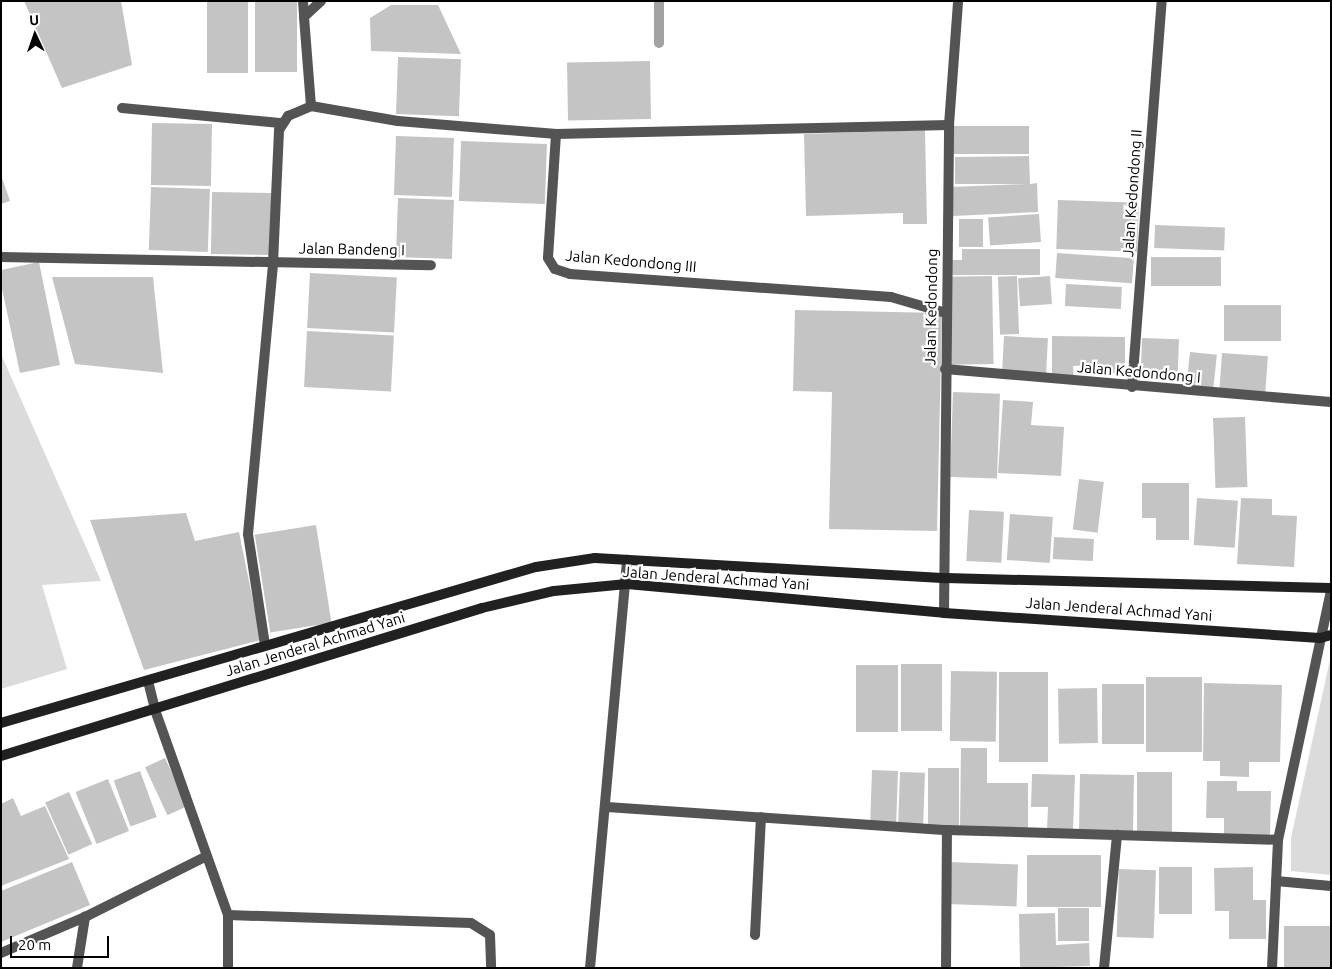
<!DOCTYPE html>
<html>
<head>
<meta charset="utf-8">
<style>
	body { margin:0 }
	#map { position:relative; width:1332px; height:969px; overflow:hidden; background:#fff; font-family:Ubuntu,sans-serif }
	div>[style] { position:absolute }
	.green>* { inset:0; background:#dbdbdb }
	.stream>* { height:10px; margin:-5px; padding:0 5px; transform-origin:5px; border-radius:5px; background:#a2a2a2 }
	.building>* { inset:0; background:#c4c4c4; transform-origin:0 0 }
	.street>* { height:10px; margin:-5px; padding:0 5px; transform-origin:5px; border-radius:5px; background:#545454 }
	.secondary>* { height:10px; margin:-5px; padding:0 5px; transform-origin:5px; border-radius:5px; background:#212121 }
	span { translate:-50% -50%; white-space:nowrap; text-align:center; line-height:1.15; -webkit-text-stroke:4.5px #fff; paint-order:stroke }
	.street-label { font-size:15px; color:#000 }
	.frame { position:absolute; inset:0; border:2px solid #000; pointer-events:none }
	.north { position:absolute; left:10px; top:10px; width:50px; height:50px; -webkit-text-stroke:4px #fff; paint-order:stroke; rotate:357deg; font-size:14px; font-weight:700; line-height:20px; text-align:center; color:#000 }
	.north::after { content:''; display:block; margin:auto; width:18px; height:22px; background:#000; clip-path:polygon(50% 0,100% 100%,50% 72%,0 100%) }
	.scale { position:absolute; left:10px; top:936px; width:99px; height:22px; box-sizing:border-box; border:2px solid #000; border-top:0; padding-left:6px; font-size:15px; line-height:18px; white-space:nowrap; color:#000; -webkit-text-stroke:4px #fff; paint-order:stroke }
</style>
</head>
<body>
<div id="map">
	<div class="green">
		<div style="clip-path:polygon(1px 354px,101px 581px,42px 585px,67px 669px,1px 689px)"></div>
		<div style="clip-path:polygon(1331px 655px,1331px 875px,1291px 871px,1291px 838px)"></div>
	</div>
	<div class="stream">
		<div style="left:659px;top:43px;width:42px;rotate:-90deg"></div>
	</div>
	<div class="building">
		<div style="clip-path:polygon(24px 1px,121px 1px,132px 65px,62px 88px)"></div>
		<div style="left:207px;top:1px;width:41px;height:72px"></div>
		<div style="left:255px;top:1px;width:42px;height:71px"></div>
		<div style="clip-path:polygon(391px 5px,438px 5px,461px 54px,371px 51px,370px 18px)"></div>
		<div style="left:398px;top:57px;width:63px;height:57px;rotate:2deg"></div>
		<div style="left:650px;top:61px;width:58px;height:83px;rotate:89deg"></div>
		<div style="left:152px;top:123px;width:60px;height:62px;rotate:1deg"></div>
		<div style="left:1029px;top:126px;width:28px;height:76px;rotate:90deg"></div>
		<div style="clip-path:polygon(925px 130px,927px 224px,903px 224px,903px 213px,806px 216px,804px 134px)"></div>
		<div style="left:396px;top:136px;width:58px;height:59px;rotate:2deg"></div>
		<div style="left:461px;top:141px;width:86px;height:60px;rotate:2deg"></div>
		<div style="clip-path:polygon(1029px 156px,1030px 184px,1037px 183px,1038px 212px,953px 216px,951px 187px,1027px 184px,955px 184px,955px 157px)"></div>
		<div style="clip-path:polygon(1px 175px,10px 201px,1px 204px)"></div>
		<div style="left:151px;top:187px;width:59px;height:63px;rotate:2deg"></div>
		<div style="left:212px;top:192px;width:60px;height:62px;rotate:1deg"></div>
		<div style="left:398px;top:198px;width:56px;height:59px;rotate:2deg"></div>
		<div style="left:1058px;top:200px;width:81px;height:49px;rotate:2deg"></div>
		<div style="left:1039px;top:214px;width:28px;height:51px;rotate:86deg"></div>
		<div style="left:959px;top:219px;width:24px;height:28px"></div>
		<div style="left:1155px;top:225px;width:70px;height:23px;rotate:2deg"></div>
		<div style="clip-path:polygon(962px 249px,1040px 249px,1040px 275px,950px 275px,950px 260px,962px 260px)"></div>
		<div style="left:1057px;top:253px;width:77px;height:25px;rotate:4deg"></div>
		<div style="left:1151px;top:257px;width:70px;height:29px"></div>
		<div style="clip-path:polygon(39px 262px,60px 365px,20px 373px,1px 284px,1px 270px)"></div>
		<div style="left:310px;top:273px;width:87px;height:55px;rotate:3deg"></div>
		<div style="left:992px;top:276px;width:88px;height:44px;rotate:89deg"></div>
		<div style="left:1017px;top:276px;width:58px;height:19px;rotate:88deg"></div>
		<div style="left:1050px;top:276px;width:28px;height:32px;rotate:86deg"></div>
		<div style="clip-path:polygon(52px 277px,153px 277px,163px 373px,75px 364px)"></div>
		<div style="left:1066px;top:284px;width:56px;height:22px;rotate:3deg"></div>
		<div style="left:1224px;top:305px;width:57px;height:36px"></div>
		<div style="clip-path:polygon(795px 310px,942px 313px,937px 531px,829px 529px,832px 392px,793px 391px)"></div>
		<div style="left:307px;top:331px;width:87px;height:56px;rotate:3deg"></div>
		<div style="left:1004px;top:336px;width:44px;height:37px;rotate:3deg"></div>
		<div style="clip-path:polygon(1052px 336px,1125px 337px,1125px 373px,1090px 373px,1090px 365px,1073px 366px,1074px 379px,1052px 379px)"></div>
		<div style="left:1142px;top:338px;width:37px;height:37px;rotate:2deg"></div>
		<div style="left:1190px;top:352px;width:27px;height:35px;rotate:6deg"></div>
		<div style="left:1222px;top:353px;width:46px;height:39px;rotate:4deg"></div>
		<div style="left:953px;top:392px;width:47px;height:85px;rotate:2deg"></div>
		<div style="clip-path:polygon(1003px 400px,1033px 402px,1031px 425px,1064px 427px,1061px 476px,998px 473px)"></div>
		<div style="left:1245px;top:417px;width:70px;height:32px;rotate:88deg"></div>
		<div style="left:1079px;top:479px;width:25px;height:51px;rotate:7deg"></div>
		<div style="clip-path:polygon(1142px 483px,1189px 483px,1189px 540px,1156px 540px,1156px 518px,1142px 518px)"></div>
		<div style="left:1197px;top:498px;width:41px;height:47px;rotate:4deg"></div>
		<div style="clip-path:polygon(1241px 498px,1272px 499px,1272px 515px,1297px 516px,1294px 567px,1237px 564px)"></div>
		<div style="left:969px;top:510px;width:35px;height:51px;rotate:3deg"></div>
		<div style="clip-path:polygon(186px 513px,195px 541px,239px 532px,261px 640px,144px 670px,90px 520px)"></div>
		<div style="left:1010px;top:514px;width:43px;height:46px;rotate:4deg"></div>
		<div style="left:316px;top:525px;width:99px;height:62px;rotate:81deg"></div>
		<div style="left:1054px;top:537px;width:40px;height:22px;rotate:3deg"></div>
		<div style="left:901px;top:664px;width:41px;height:67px"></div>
		<div style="left:856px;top:665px;width:42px;height:67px"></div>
		<div style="left:951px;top:671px;width:46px;height:70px;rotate:1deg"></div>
		<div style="left:999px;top:672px;width:49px;height:90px"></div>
		<div style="left:1146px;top:677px;width:56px;height:75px"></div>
		<div style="clip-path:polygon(1204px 683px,1282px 685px,1280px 762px,1249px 762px,1249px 777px,1220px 776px,1220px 761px,1203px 761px)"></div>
		<div style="left:1102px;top:684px;width:42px;height:60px"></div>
		<div style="left:1097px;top:688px;width:55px;height:39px;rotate:89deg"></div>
		<div style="clip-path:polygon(961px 748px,987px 748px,987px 783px,1028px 783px,1028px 831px,960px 829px)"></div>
		<div style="left:165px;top:758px;width:53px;height:22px;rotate:65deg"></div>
		<div style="left:928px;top:768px;width:31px;height:59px"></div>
		<div style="left:872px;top:770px;width:26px;height:52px;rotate:2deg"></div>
		<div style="left:140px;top:771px;width:49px;height:28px;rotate:70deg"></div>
		<div style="left:900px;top:772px;width:25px;height:52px;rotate:2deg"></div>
		<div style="left:1137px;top:772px;width:35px;height:61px"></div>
		<div style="clip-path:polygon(1032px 774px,1075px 775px,1073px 831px,1047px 830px,1048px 807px,1031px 807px)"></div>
		<div style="left:1080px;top:774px;width:54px;height:58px;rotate:1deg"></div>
		<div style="left:108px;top:779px;width:56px;height:35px;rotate:68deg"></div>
		<div style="clip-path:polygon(1207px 781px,1237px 781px,1237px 791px,1271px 791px,1270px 836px,1224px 835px,1224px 818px,1206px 818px)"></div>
		<div style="left:69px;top:792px;width:57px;height:26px;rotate:66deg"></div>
		<div style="clip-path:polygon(13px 798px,21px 816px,45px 806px,69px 859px,1px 886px,1px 804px)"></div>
		<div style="left:1027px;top:855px;width:74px;height:52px"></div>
		<div style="clip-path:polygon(72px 862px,90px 905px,1px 942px,1px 891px)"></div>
		<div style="left:949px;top:862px;width:69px;height:42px;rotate:2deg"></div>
		<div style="left:1159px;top:867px;width:33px;height:47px"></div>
		<div style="clip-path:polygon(1253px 867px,1253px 900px,1266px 900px,1266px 939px,1229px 939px,1229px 911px,1215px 911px,1214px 868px)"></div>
		<div style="left:1119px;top:869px;width:37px;height:68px;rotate:2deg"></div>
		<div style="left:1058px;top:908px;width:31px;height:33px"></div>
		<div style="clip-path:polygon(1055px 913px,1056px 945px,1089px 943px,1090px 966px,1020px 968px,1019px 914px)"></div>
		<div style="left:1331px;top:926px;width:42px;height:47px;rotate:90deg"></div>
	</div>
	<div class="street">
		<div style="left:303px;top:1px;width:16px;rotate:86deg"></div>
		<div style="left:321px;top:1px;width:23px;rotate:137deg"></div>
		<div style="left:304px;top:17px;width:89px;rotate:85.5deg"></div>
		<div style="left:311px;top:106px;width:88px;rotate:9.8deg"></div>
		<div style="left:398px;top:121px;width:159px;rotate:4.7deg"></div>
		<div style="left:556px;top:134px;width:124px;rotate:93.7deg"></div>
		<div style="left:548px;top:258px;width:13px;rotate:58deg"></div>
		<div style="left:555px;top:269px;width:16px;rotate:18deg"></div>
		<div style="left:570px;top:274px;width:322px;rotate:4.1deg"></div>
		<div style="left:891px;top:297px;width:57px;rotate:16.2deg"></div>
		<div style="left:122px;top:108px;width:161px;rotate:5.4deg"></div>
		<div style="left:556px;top:134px;width:393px;rotate:-1.3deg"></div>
		<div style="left:1px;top:257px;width:430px;rotate:1.1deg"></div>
		<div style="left:945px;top:369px;width:387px;rotate:4.9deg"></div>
		<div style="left:1132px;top:387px;width:387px;rotate:-85.6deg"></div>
		<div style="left:944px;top:613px;width:488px;rotate:-89.4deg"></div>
		<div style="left:949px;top:125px;width:124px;rotate:-85.8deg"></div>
		<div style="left:265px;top:645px;width:112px;rotate:-98.7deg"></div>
		<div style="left:248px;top:534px;width:272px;rotate:-84.7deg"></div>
		<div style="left:273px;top:263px;width:133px;rotate:-87.4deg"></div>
		<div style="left:279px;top:130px;width:17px;rotate:-57deg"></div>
		<div style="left:288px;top:116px;width:25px;rotate:-23deg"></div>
		<div style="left:148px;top:681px;width:30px;rotate:76deg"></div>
		<div style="left:155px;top:710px;width:218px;rotate:70.4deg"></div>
		<div style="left:228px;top:915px;width:53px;rotate:90deg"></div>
		<div style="left:607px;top:807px;width:341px;rotate:3.9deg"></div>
		<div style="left:947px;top:830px;width:331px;rotate:1.7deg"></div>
		<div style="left:1276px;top:881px;width:55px;rotate:5.2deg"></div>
		<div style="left:228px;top:915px;width:243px;rotate:1.9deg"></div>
		<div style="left:471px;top:923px;width:22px;rotate:32deg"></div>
		<div style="left:490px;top:935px;width:33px;rotate:88deg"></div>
		<div style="left:755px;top:935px;width:118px;rotate:-87.1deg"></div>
		<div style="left:1px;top:953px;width:91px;rotate:-23.2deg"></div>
		<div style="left:85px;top:917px;width:136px;rotate:-26.6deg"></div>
		<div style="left:77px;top:968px;width:52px;rotate:-81.1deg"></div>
		<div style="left:590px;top:968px;width:410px;rotate:-84.8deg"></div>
		<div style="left:946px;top:968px;width:138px;rotate:-89.6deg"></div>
		<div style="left:1104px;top:968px;width:134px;rotate:-84.4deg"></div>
		<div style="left:1272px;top:968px;width:128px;rotate:-87.3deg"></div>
		<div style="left:1278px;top:840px;width:255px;rotate:-78deg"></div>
	</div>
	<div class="secondary">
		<div style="left:1px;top:723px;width:557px;rotate:-16.26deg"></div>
		<div style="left:536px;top:567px;width:60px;rotate:-8.7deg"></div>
		<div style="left:595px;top:558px;width:352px;rotate:3.3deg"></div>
		<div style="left:946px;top:578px;width:385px;rotate:1.5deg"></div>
		<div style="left:1px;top:756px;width:503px;rotate:-17.1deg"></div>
		<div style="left:482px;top:608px;width:74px;rotate:-13.3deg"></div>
		<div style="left:554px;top:591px;width:73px;rotate:-5.5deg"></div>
		<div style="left:627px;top:584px;width:318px;rotate:5.2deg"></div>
		<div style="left:944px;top:613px;width:377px;rotate:3.8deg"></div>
		<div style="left:1320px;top:638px;width:11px;rotate:-15deg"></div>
	</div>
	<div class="street-label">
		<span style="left:1132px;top:193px;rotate:-86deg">Jalan Kedondong II</span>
		<span style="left:352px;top:249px;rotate:1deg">Jalan Bandeng I</span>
		<span style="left:631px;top:261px;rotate:5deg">Jalan Kedondong III</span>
		<span style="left:931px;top:307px;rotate:-89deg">Jalan Kedondong</span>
		<span style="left:1139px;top:372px;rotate:5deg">Jalan Kedondong I</span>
		<span style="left:716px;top:578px;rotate:4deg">Jalan Jenderal Achmad Yani</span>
		<span style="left:1119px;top:609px;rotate:4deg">Jalan Jenderal Achmad Yani</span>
		<span style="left:315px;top:644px;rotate:-17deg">Jalan Jenderal Achmad Yani</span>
	</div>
	<div class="frame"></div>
	<div class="north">U</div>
	<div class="scale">20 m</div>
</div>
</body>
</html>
